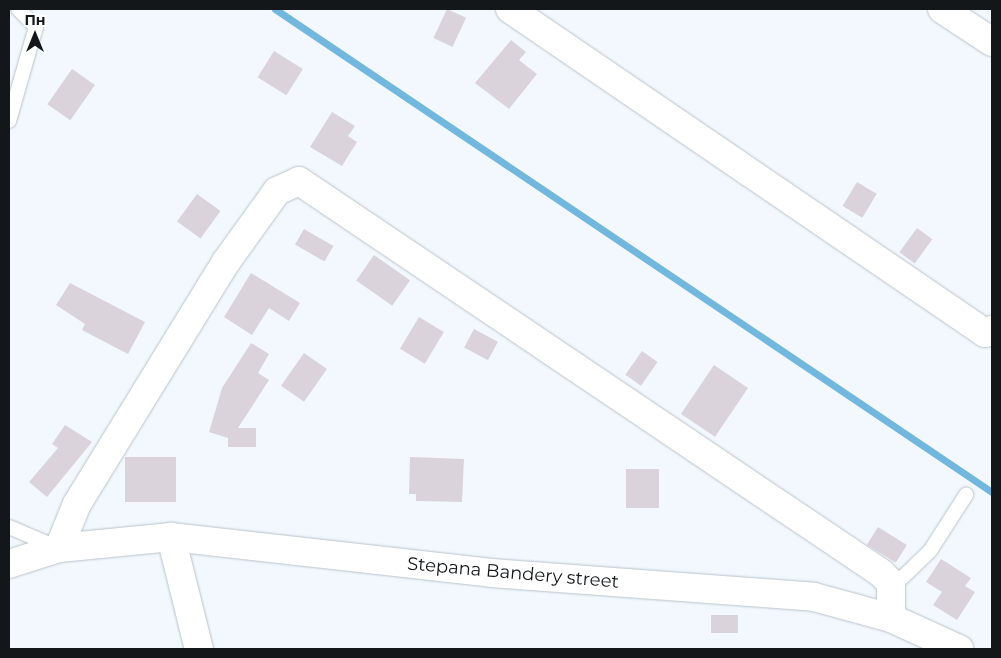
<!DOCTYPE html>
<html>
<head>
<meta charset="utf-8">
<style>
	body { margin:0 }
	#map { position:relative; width:1001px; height:658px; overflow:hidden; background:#f2f8fe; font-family:Montserrat,sans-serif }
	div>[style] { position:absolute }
	.stream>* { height:7px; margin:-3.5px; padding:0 3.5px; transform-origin:3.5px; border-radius:3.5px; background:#72b7de }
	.building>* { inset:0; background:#dad3db; transform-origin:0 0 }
	.roads { filter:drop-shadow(0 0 1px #bbc2ca) drop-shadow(0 0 1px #bbc2ca) }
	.service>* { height:14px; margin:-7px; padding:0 7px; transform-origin:7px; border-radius:7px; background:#fff }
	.minor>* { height:28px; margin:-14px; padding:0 14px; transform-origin:14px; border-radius:14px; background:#fff }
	span { translate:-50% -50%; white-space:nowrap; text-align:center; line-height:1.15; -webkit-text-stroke:4.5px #fff; paint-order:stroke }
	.street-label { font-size:18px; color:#141719 }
	.frame { position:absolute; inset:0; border:10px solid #141719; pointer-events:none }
	.north { position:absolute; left:10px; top:10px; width:50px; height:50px; -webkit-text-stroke:4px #fff; paint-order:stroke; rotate:0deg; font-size:14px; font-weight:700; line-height:20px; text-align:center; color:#141719 }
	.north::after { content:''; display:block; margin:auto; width:18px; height:22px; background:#141719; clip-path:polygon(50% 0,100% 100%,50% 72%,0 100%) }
</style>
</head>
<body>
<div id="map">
	<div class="stream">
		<div style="left:275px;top:9px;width:865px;rotate:33.97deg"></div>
	</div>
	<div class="building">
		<div style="left:447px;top:9px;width:21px;height:32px;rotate:25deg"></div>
		<div style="clip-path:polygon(511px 40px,526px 52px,519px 60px,537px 74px,509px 109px,475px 83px)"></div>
		<div style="left:274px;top:51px;width:34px;height:31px;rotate:32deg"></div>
		<div style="left:72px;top:69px;width:28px;height:43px;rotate:35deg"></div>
		<div style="clip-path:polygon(332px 112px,355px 126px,348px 136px,357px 142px,342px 166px,310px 147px)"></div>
		<div style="left:857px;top:182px;width:23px;height:28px;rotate:31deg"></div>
		<div style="left:197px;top:194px;width:29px;height:34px;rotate:36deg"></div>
		<div style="left:917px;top:228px;width:19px;height:30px;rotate:36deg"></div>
		<div style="left:304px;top:229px;width:34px;height:18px;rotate:30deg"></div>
		<div style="left:374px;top:255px;width:44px;height:31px;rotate:35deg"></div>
		<div style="clip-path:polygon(251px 273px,300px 303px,289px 321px,269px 308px,252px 335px,224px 317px)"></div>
		<div style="clip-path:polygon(70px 283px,145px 322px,128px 354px,82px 330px,85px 324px,56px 305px)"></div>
		<div style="left:419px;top:317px;width:29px;height:37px;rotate:31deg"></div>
		<div style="left:474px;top:329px;width:27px;height:21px;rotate:28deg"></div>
		<div style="clip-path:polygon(251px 343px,269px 354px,258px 373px,269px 380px,238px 428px,256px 428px,256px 447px,228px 447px,228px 438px,209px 432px,222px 388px)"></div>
		<div style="left:642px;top:351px;width:19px;height:29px;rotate:35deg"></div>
		<div style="left:304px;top:353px;width:28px;height:40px;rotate:35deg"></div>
		<div style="left:714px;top:365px;width:41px;height:59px;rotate:34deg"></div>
		<div style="clip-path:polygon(65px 425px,92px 442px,47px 497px,29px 482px,58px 448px,52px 444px)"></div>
		<div style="left:125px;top:457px;width:51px;height:45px"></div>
		<div style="clip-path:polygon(410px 457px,464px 459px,462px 502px,416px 501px,416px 494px,409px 494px)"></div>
		<div style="left:626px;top:469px;width:33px;height:39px"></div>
		<div style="left:878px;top:527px;width:34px;height:21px;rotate:32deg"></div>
		<div style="clip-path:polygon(941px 559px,971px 578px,965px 586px,975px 592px,957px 620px,933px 605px,942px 592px,926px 582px)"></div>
		<div style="left:711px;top:615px;width:27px;height:18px"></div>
	</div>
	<div class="roads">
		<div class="service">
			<div style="left:9px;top:121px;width:98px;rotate:-74deg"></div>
			<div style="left:36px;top:27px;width:25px;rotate:-135deg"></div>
			<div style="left:9px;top:527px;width:51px;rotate:23.1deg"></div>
			<div style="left:891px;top:583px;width:13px;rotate:-27deg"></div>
			<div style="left:903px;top:577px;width:37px;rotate:-44deg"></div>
			<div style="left:930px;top:551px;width:67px;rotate:-57.3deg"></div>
		</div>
		<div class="minor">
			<div style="left:510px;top:9px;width:575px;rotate:34.3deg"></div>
			<div style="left:985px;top:333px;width:8px;rotate:-23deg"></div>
			<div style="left:942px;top:9px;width:60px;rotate:33.4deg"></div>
			<div style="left:171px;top:537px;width:115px;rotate:76deg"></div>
			<div style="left:59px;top:548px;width:48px;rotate:-67.8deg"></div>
			<div style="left:77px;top:504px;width:284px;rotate:-58.4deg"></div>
			<div style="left:226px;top:262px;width:87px;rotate:-54.3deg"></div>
			<div style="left:277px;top:191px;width:24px;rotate:-24deg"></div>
			<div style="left:299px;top:181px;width:702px;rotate:33.96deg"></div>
			<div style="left:881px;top:573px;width:14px;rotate:45deg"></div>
			<div style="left:891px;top:583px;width:35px;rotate:90deg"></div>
			<div style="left:9px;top:564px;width:52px;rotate:-17.7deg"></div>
			<div style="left:59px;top:548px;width:113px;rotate:-5.6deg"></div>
			<div style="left:171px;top:537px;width:322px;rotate:6.4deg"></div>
			<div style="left:491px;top:573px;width:324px;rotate:4.2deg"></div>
			<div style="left:814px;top:597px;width:80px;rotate:15.3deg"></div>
			<div style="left:891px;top:618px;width:75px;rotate:24.5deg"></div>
		</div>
	</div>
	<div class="street-label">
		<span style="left:513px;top:573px;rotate:5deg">Stepana Bandery street</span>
	</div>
	<div class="frame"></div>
	<div class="north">Пн</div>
</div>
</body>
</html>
